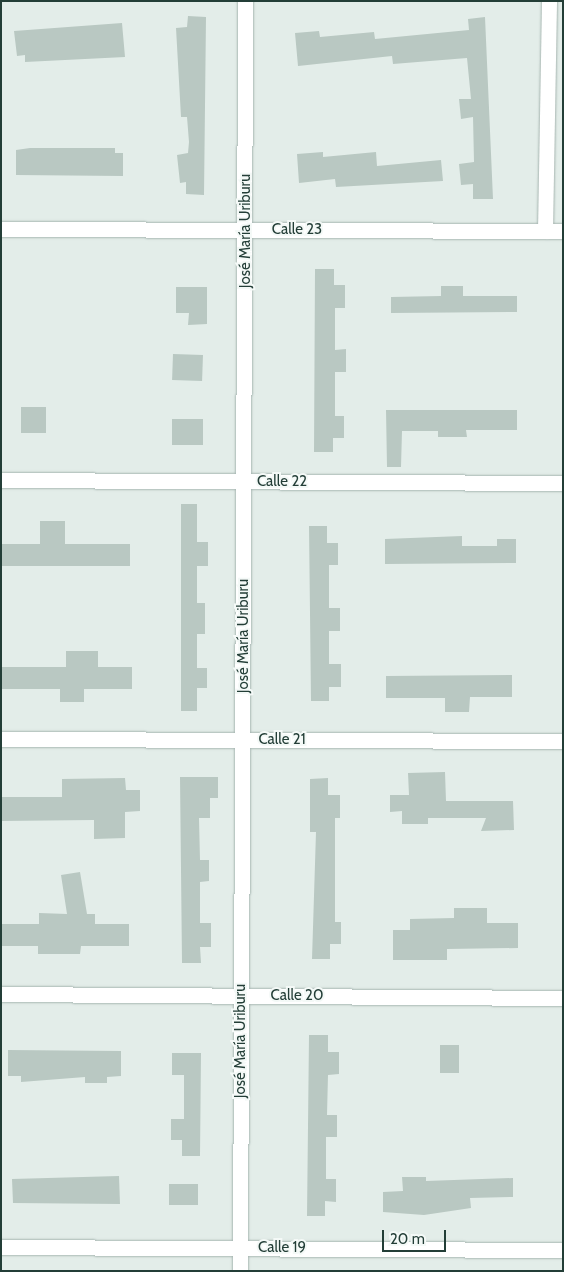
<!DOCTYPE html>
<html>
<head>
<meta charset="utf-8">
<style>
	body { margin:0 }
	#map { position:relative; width:564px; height:1272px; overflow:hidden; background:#e3ede9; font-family:Cabin,sans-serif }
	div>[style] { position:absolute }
	.building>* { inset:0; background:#b9c8c2; transform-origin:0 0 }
	.roads { filter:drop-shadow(0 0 1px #a6b5b0) drop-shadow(0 0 1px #a6b5b0) }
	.street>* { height:15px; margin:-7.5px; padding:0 7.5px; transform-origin:7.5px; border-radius:7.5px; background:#fff }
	span { translate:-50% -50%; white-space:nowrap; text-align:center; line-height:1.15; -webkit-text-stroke:4px #f4f9f7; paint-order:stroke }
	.street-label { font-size:15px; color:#233e37 }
	.frame { position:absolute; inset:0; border:2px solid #233e37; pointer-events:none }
	.scale { position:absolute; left:382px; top:1230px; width:64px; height:22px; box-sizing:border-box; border:2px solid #233e37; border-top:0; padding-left:6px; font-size:15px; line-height:18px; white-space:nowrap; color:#233e37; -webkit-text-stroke:4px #f4f9f7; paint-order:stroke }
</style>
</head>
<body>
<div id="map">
	<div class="building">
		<div style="clip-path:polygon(188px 16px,206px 17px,204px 195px,186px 194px,186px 182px,180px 183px,177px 155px,188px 153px,189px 142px,187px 117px,181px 117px,176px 28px,187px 27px)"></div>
		<div style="clip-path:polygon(485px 17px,493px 199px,473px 199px,473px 184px,461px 185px,459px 164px,474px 162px,473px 117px,461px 119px,459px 99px,471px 99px,467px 58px,393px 64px,392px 56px,298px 66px,295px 33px,319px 31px,320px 37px,374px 32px,375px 39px,469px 30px,468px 19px)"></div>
		<div style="clip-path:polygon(122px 23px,125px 57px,25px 62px,25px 55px,17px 56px,14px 31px)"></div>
		<div style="clip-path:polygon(30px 148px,115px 148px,115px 153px,123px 153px,123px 176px,16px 175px,16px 150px)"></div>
		<div style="clip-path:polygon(323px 152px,323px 157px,376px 152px,377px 166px,441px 160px,443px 181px,336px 187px,335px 179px,299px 183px,297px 154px)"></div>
		<div style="clip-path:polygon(315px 269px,334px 269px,334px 285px,345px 285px,345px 308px,335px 308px,335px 350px,346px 349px,346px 372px,335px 372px,335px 416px,344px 416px,344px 438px,333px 438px,333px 452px,314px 452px)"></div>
		<div style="clip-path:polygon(441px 286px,463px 286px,463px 296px,517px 296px,517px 312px,391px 313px,391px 297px,441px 296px)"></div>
		<div style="clip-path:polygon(176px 287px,207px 287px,207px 324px,188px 325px,189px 313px,176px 313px)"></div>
		<div style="left:173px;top:354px;width:30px;height:26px;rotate:2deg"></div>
		<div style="left:21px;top:407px;width:25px;height:26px"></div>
		<div style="clip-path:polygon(386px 410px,517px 410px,517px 430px,466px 430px,467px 437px,438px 437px,438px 431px,402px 431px,401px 467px,387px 467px)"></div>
		<div style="left:172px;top:419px;width:31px;height:26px"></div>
		<div style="clip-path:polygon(181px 504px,197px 504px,197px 542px,208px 542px,208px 566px,197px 566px,197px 603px,205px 603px,205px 634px,197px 634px,197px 668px,207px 668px,207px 688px,197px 688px,197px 711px,181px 711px)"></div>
		<div style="clip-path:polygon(40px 521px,65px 521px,65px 544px,130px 544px,130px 566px,1px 566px,1px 544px,40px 544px)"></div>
		<div style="clip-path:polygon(309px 526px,327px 526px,327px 543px,338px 543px,338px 565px,329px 565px,329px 608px,340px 608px,340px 631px,329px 631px,329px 664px,341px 664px,341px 687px,329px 687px,329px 701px,311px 701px)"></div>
		<div style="clip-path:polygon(462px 536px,462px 546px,497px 546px,497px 539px,516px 539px,516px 563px,385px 564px,385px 539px)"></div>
		<div style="clip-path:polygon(66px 651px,98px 651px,98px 667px,132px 667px,132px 689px,84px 689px,84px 702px,60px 702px,60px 689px,1px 689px,1px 667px,66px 667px)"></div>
		<div style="clip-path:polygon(512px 675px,512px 697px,470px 697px,469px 712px,445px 712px,445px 698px,386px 698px,386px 676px)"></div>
		<div style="clip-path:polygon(445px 772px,446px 801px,513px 801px,514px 830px,481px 831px,486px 818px,428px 818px,428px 824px,402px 824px,402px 811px,390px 812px,390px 795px,409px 795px,408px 773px)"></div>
		<div style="clip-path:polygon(180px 777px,218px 777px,218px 798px,210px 798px,210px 818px,199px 818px,200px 860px,209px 860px,209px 881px,200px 882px,200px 923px,211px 923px,211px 947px,200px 947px,201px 963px,182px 963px)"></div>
		<div style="clip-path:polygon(125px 778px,126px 790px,140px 790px,140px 811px,125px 812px,125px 838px,94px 839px,94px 820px,1px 821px,1px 797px,62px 797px,62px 779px)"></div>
		<div style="clip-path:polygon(328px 778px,328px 795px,340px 795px,340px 818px,335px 818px,335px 922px,341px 922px,341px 944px,330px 944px,330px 959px,312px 959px,316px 832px,310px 832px,310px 779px)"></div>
		<div style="clip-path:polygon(80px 872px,87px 914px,95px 914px,95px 924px,129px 924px,129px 946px,81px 946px,80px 954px,38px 954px,38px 946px,1px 946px,1px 924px,39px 924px,39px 913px,67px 914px,61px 875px)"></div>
		<div style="clip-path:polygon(454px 908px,487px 908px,487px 923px,518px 923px,518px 948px,447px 949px,447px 960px,393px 960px,393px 930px,410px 930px,410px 919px,454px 918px)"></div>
		<div style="clip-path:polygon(309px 1035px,328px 1035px,328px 1052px,339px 1052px,339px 1074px,328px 1075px,327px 1115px,337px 1115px,337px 1137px,326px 1137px,326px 1179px,336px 1179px,336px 1202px,325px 1201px,325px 1216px,307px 1216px)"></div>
		<div style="left:440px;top:1045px;width:19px;height:28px"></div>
		<div style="clip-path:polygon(8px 1050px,121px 1051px,121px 1076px,107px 1077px,107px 1083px,85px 1083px,85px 1077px,21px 1082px,21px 1076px,8px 1076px)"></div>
		<div style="clip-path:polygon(172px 1053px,201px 1053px,200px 1156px,182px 1156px,182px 1140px,171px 1140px,171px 1119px,184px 1119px,184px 1075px,172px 1075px)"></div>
		<div style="clip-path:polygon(119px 1176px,120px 1204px,13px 1203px,12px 1179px)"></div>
		<div style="clip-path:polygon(402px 1177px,426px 1177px,426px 1181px,513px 1178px,513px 1197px,470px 1198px,471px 1208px,424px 1215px,383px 1212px,383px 1192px,403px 1191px)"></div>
		<div style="left:169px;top:1184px;width:29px;height:21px"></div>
	</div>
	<div class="roads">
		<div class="street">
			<div style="left:1px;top:229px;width:562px;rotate:0.2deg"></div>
			<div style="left:545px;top:231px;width:230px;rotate:-89deg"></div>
			<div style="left:1px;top:480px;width:562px;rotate:0.31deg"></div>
			<div style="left:1px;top:739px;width:562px;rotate:0.2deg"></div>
			<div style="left:1px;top:994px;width:562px;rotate:0.41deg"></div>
			<div style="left:1px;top:1247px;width:562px;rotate:0.31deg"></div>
			<div style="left:240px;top:1271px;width:1270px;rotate:-89.77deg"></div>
		</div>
	</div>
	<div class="street-label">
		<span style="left:297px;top:230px">Calle 23</span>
		<span style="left:246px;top:231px;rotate:-90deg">José María Uriburu</span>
		<span style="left:282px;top:482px">Calle 22</span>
		<span style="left:244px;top:636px;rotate:-90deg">José María Uriburu</span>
		<span style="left:282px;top:740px">Calle 21</span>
		<span style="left:297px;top:996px">Calle 20</span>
		<span style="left:241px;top:1041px;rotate:-90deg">José María Uriburu</span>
		<span style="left:282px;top:1248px">Calle 19</span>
	</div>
	<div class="frame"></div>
	<div class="scale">20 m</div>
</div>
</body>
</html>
